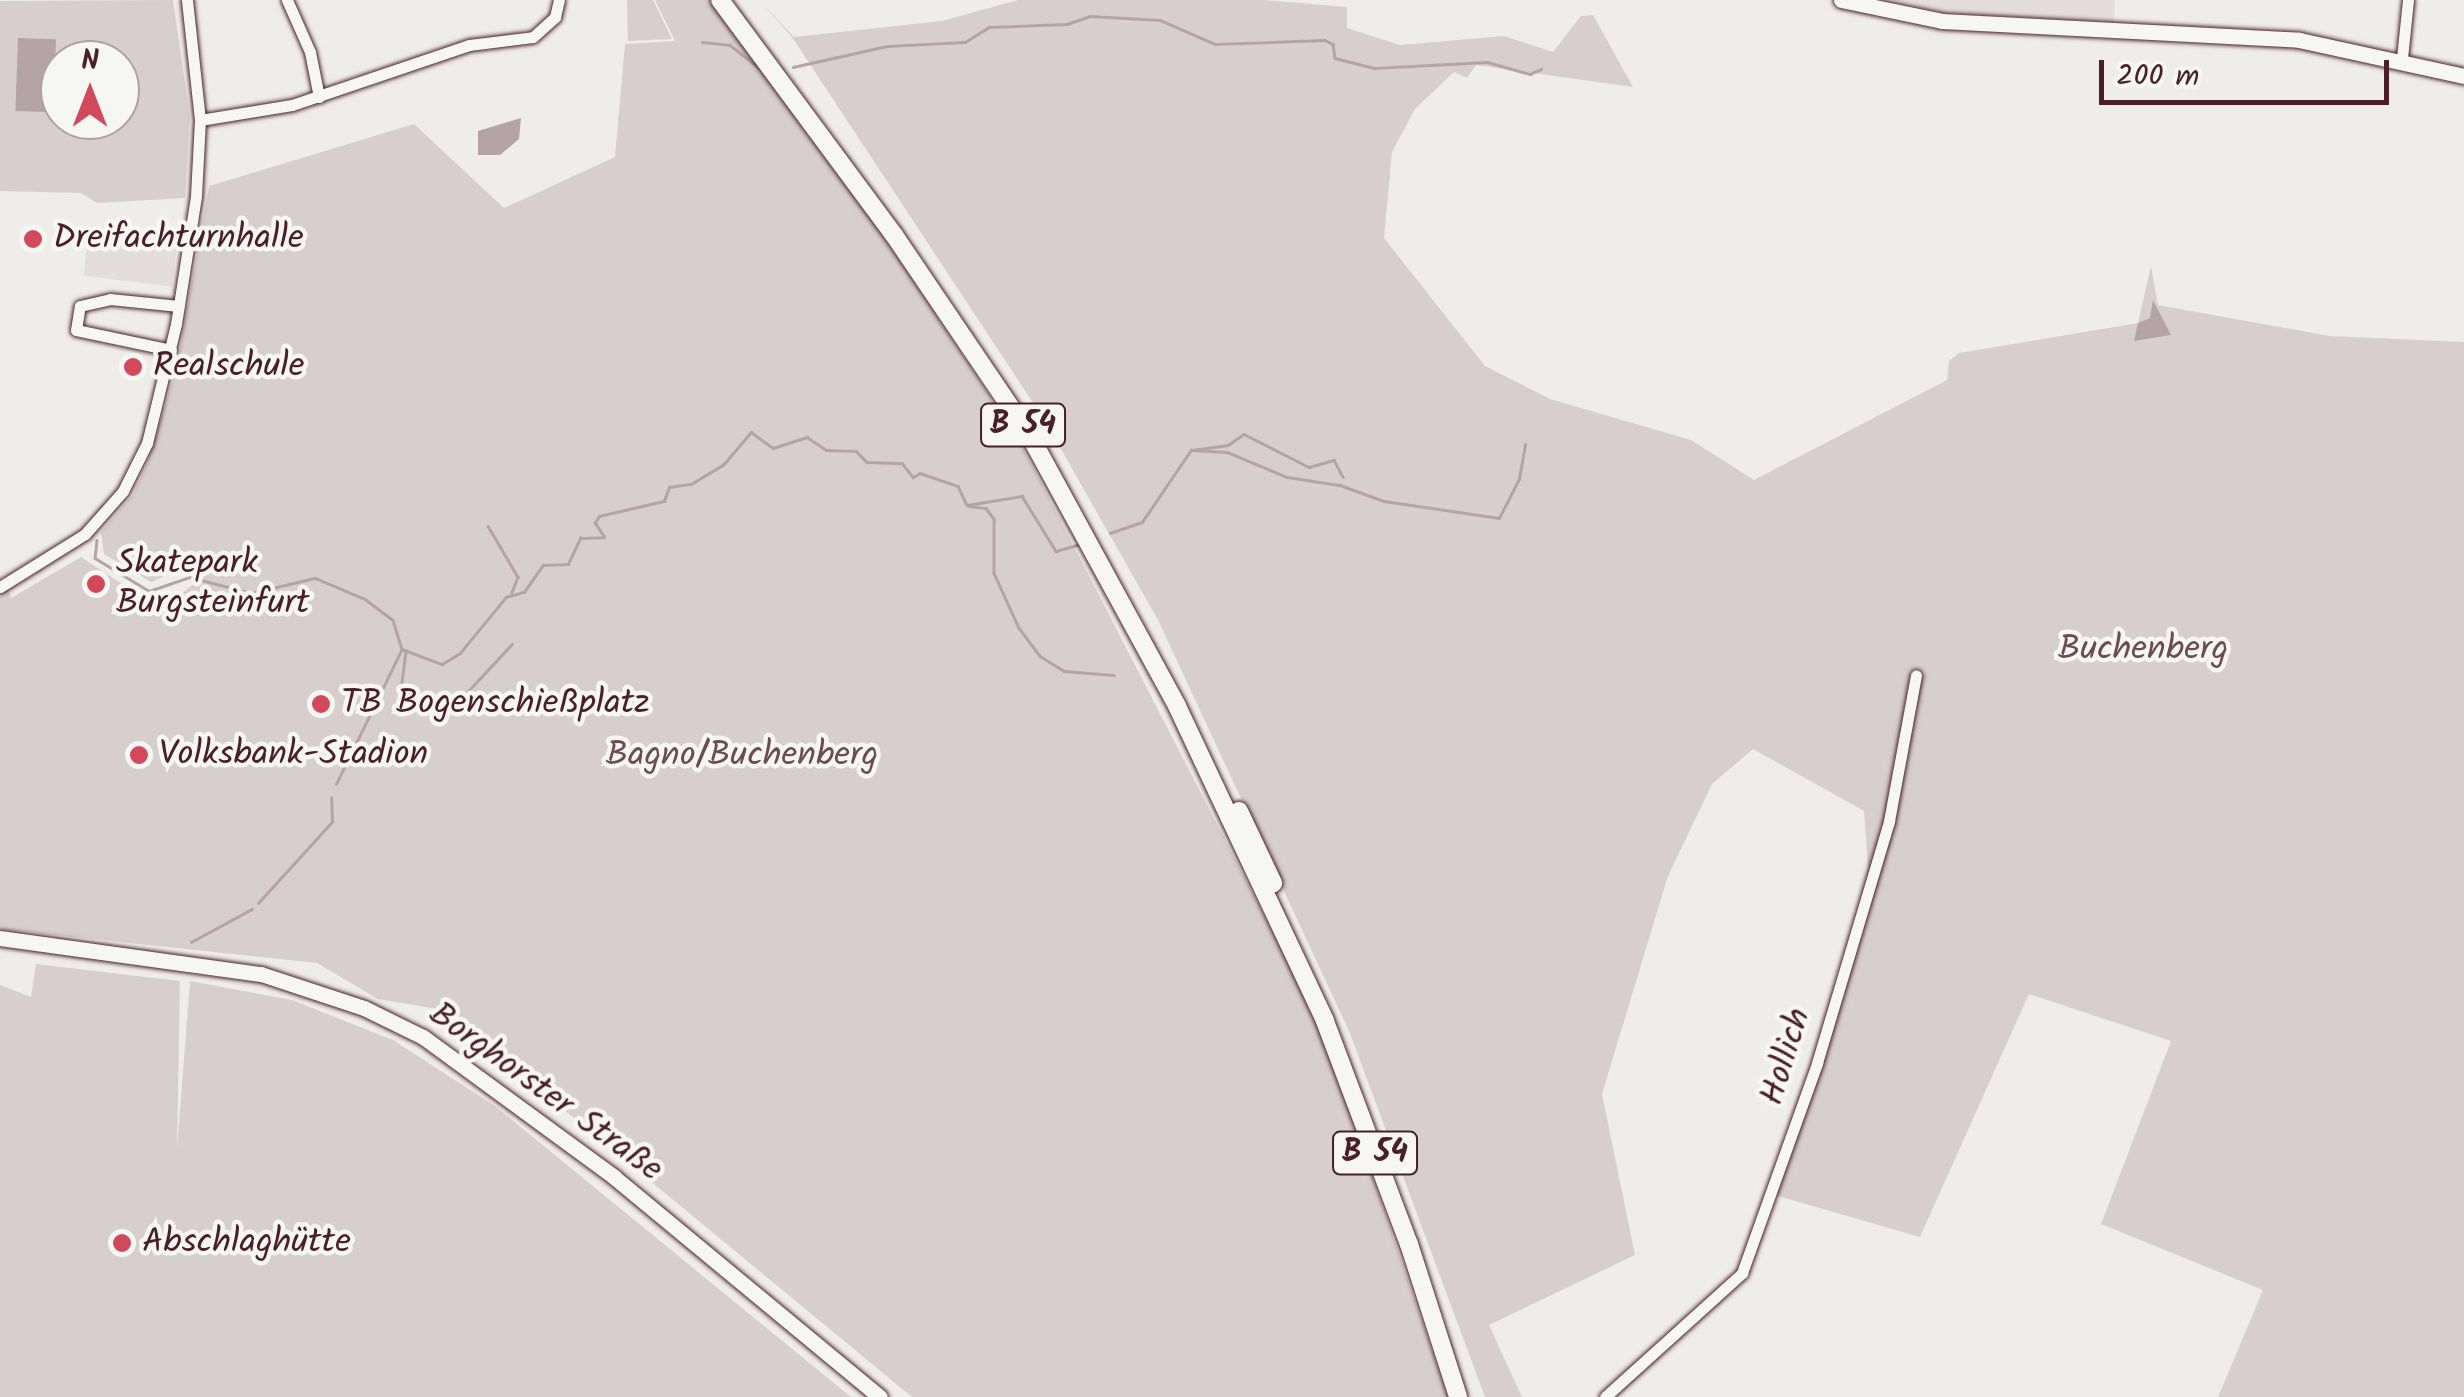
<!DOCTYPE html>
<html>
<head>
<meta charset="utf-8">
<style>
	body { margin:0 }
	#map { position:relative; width:2464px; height:1397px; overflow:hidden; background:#efedea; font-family:Kalam,sans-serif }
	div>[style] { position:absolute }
	.built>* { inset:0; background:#e3dedc; transform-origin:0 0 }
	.green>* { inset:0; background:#d7cfce }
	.water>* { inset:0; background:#b4a4a5; transform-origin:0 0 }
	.stream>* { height:2.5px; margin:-1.25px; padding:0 1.25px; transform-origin:1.25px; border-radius:1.25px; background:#b4a4a5 }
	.roads { filter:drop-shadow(0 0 2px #4a1f2b) drop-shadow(0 0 2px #4a1f2b) }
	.minor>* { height:11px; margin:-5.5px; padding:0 5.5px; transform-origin:5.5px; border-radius:5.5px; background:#f6f6f2 }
	.secondary>* { height:15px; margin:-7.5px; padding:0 7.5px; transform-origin:7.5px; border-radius:7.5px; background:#f6f6f2 }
	.trunk>* { height:18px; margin:-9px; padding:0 9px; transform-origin:9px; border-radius:9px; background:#f6f6f2 }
	.dots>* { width:28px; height:28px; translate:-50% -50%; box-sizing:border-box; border:5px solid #f6f6f2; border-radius:50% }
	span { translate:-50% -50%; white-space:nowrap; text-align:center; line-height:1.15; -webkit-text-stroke:9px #f6f6f2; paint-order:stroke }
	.shield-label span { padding:2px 8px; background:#f6f6f2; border:2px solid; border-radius:8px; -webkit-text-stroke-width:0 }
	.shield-label { font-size:32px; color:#4a1f2b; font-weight:700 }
	.poi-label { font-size:35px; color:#4a1f2b }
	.left { translate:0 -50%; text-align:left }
	.park-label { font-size:35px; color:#6d4b54 }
	.street-label { font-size:35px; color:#4a1f2b }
	.north { position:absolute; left:40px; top:40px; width:100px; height:100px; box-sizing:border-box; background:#f6f6f2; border:2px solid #b1a0a2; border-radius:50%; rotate:0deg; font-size:28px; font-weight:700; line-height:40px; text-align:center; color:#4a1f2b }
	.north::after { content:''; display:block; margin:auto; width:35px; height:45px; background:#d1495b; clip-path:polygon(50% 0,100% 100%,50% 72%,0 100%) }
	.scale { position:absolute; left:2099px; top:60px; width:290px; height:45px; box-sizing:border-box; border:5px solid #4a1f2b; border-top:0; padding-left:12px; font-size:30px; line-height:35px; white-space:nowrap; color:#4a1f2b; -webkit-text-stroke:8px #f6f6f2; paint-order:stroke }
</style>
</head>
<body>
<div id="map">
	<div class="built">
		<div style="clip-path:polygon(1891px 0,2115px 0,2114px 22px,1944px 13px)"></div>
		<div style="left:178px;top:236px;width:51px;height:89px;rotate:97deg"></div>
	</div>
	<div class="green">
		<div style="clip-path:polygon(evenodd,173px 0,190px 117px,185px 198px,97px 203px,81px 193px,0 191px,0 1px,173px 0,60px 60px,120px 60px,120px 120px,60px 120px,60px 60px)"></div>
		<div style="clip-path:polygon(627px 0,653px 0,672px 39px,628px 41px)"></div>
		<div style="clip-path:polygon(655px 0,712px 0,809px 123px,1020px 442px,1320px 1024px,1448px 1397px,912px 1397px,443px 1010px,378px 999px,317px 963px,0 929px,0 592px,8px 589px,11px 598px,81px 557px,142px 597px,145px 606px,173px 600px,207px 574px,204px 566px,192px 565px,151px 582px,104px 554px,101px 532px,132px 496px,147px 464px,177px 367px,209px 186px,414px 124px,504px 208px,615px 157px,625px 44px,675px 41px)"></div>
		<div style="clip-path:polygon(759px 0,794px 37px,942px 21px,1018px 0,1263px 0,1347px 7px,1347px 28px,1400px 45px,1504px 36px,1553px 52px,1581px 16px,1593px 15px,1633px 87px,1476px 65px,1467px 78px,1454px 72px,1415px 109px,1392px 152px,1384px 238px,1485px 366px,1550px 399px,1691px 440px,1754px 480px,1947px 380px,1949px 361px,1959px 353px,2138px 323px,2151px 266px,2158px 305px,2330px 336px,2464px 342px,2464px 1397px,2218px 1397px,2263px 1290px,2101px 1224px,2171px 1041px,2029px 994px,1920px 1237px,1768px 1193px,1817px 1062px,1868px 869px,1864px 811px,1753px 749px,1712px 784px,1668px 876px,1602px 1094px,1635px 1255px,1489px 1325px,1522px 1397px,1485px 1397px,1349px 1031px,1158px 620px,1045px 421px,792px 37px)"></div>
		<div style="clip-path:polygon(36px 964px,180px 981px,177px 1149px,190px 981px,292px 1000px,393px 1040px,495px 1106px,851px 1397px,0 1397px,0 985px,31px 997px)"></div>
	</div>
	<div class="water">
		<div style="left:18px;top:38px;width:38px;height:73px;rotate:2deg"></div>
		<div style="clip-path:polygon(521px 118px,519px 139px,500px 155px,478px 155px,478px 131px)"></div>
		<div style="clip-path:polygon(2153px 300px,2171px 335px,2134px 341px,2138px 323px,2150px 318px)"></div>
	</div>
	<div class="stream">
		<div style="left:702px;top:42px;width:28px;rotate:6deg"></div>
		<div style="left:730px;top:45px;width:39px;rotate:38deg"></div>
		<div style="left:793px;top:67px;width:96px;rotate:-12.6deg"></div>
		<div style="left:887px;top:46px;width:78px;rotate:-2.9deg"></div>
		<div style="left:965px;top:42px;width:28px;rotate:-32deg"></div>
		<div style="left:989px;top:27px;width:78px;rotate:-2.2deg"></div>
		<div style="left:1067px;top:24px;width:24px;rotate:-19deg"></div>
		<div style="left:1090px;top:16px;width:70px;rotate:3.3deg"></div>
		<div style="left:1160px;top:20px;width:60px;rotate:23.6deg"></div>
		<div style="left:1215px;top:44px;width:110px;rotate:-2.1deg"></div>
		<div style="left:1325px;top:40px;width:9px;rotate:27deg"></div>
		<div style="left:1333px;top:44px;width:14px;rotate:82deg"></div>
		<div style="left:1335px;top:58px;width:40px;rotate:14.4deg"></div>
		<div style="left:1374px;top:68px;width:113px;rotate:-3deg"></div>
		<div style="left:1487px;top:62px;width:45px;rotate:15.6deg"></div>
		<div style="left:1530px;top:74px;width:12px;rotate:-24deg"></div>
		<div style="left:1192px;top:450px;width:36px;rotate:-8deg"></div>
		<div style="left:1228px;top:445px;width:19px;rotate:-35deg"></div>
		<div style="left:1244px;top:434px;width:73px;rotate:26.9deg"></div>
		<div style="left:1309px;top:467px;width:26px;rotate:-16deg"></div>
		<div style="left:1334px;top:460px;width:19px;rotate:62deg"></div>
		<div style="left:969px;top:506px;width:17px;rotate:7deg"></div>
		<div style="left:986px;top:508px;width:14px;rotate:54deg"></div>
		<div style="left:994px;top:519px;width:54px;rotate:90deg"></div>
		<div style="left:994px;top:573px;width:60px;rotate:65.6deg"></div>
		<div style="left:1019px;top:628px;width:35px;rotate:53deg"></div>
		<div style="left:1040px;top:656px;width:28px;rotate:32deg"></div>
		<div style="left:1064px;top:671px;width:50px;rotate:4.6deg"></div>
		<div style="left:488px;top:526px;width:59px;rotate:59.5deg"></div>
		<div style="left:518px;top:577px;width:17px;rotate:111deg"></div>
		<div style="left:1110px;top:533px;width:34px;rotate:-19deg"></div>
		<div style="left:1142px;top:522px;width:87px;rotate:-55.8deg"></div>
		<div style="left:1191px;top:450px;width:36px;rotate:3deg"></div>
		<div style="left:1227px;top:452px;width:65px;rotate:22.6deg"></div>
		<div style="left:1287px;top:477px;width:54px;rotate:8.6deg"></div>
		<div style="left:1340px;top:485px;width:47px;rotate:20deg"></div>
		<div style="left:1384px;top:501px;width:116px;rotate:8.4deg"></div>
		<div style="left:1499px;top:518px;width:44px;rotate:-62.9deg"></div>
		<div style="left:1519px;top:479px;width:35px;rotate:-80deg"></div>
		<div style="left:97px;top:540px;width:18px;rotate:96deg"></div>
		<div style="left:95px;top:558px;width:63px;rotate:31.4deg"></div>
		<div style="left:149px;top:591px;width:43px;rotate:-18.9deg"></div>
		<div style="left:190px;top:577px;width:63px;rotate:14.7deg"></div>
		<div style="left:251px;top:593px;width:66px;rotate:-13.2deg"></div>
		<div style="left:315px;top:578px;width:54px;rotate:22.8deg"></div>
		<div style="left:365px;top:599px;width:35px;rotate:37deg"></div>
		<div style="left:393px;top:620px;width:30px;rotate:73deg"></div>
		<div style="left:402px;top:649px;width:43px;rotate:20.6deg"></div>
		<div style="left:442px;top:664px;width:21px;rotate:-31deg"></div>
		<div style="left:460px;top:653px;width:72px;rotate:-50.6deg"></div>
		<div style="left:506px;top:597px;width:19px;rotate:-16deg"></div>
		<div style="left:524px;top:592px;width:33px;rotate:-55deg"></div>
		<div style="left:543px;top:565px;width:25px;rotate:-2deg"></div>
		<div style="left:568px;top:564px;width:29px;rotate:-65deg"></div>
		<div style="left:580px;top:538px;width:24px;rotate:-2deg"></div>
		<div style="left:604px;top:537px;width:17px;rotate:-123deg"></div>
		<div style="left:595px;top:523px;width:8px;rotate:-60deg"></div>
		<div style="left:599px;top:516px;width:67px;rotate:-13deg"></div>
		<div style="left:664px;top:501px;width:15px;rotate:-70deg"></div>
		<div style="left:669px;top:487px;width:22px;rotate:-8deg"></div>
		<div style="left:691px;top:484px;width:37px;rotate:-31deg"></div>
		<div style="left:723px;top:465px;width:43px;rotate:-49.7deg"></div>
		<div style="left:751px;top:432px;width:27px;rotate:36deg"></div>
		<div style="left:773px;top:448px;width:36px;rotate:-18deg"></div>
		<div style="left:807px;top:437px;width:23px;rotate:34deg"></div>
		<div style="left:826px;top:450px;width:30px;rotate:2deg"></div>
		<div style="left:856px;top:451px;width:16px;rotate:45deg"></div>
		<div style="left:867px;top:462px;width:35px;rotate:2deg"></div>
		<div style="left:902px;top:463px;width:18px;rotate:52deg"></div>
		<div style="left:913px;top:477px;width:8px;rotate:-30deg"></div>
		<div style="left:920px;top:473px;width:40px;rotate:18.9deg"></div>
		<div style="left:958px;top:486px;width:21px;rotate:65deg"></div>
		<div style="left:967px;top:505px;width:56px;rotate:-9.3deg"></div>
		<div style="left:1022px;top:496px;width:65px;rotate:58.3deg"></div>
		<div style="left:1056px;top:551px;width:25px;rotate:-16deg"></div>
		<div style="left:406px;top:651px;width:40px;rotate:97.1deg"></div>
		<div style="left:401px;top:691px;width:57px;rotate:13.3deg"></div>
		<div style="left:456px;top:704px;width:82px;rotate:-47deg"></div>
		<div style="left:336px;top:784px;width:148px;rotate:-64deg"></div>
		<div style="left:258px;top:903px;width:110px;rotate:-47.6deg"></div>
		<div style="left:332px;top:822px;width:24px;rotate:-92deg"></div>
		<div style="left:191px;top:942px;width:69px;rotate:-28.4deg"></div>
	</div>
	<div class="roads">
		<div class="minor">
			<div style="left:287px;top:0;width:57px;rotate:66.1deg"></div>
			<div style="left:310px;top:52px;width:46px;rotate:78.7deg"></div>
			<div style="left:2402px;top:58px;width:58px;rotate:-84.1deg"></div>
			<div style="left:200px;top:120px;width:93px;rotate:-9.3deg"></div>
			<div style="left:292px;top:105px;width:187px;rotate:-18.7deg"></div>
			<div style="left:469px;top:45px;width:64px;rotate:-7.1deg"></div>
			<div style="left:533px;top:37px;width:30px;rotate:-42deg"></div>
			<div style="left:555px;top:17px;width:17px;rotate:-77deg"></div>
			<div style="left:171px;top:350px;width:97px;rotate:-168.1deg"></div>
			<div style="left:76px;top:330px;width:24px;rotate:-81deg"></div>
			<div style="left:80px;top:306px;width:31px;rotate:-13deg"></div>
			<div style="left:110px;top:299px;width:69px;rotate:5.8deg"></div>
			<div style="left:0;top:587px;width:100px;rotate:-31.9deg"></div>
			<div style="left:85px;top:534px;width:57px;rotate:-48.5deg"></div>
			<div style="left:123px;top:491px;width:54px;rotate:-63.4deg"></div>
			<div style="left:147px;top:443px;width:122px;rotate:-76.3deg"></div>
			<div style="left:176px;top:324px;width:130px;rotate:-81.1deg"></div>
			<div style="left:196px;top:196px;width:76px;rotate:-87deg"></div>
			<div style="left:200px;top:120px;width:121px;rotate:-96.2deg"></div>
			<div style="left:1605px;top:1397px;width:185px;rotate:-42.1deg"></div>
			<div style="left:1742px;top:1273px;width:223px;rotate:-70.3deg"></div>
			<div style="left:1817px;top:1063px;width:252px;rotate:-73.4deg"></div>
			<div style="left:1889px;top:821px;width:148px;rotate:-79.5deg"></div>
		</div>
		<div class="secondary">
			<div style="left:1841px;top:0;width:103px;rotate:11.7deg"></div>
			<div style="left:1942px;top:21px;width:358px;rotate:3deg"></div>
			<div style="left:2299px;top:40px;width:169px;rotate:12.3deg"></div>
			<div style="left:0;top:938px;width:263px;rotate:7.9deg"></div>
			<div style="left:261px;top:974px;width:108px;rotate:18.3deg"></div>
			<div style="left:364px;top:1008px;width:66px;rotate:26.2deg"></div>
			<div style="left:423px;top:1037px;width:237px;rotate:36.2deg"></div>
			<div style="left:614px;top:1177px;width:345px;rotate:39.6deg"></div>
		</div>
		<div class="trunk">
			<div style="left:720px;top:0;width:292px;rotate:53.5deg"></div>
			<div style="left:894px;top:235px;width:243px;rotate:55.9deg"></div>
			<div style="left:1030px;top:436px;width:307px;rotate:61.4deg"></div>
			<div style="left:1177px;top:706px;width:348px;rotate:64.8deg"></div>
			<div style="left:1325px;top:1021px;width:238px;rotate:69.4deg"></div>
			<div style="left:1409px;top:1244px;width:161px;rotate:72.2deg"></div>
			<div style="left:1239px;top:811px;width:80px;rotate:64.7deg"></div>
		</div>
	</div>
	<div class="dots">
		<div style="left:33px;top:239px;background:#d1495b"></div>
		<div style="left:133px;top:367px;background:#d1495b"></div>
		<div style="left:96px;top:584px;background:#d1495b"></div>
		<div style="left:321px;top:704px;background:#d1495b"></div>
		<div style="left:139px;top:755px;background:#d1495b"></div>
		<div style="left:122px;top:1243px;background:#d1495b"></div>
	</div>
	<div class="shield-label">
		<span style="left:1023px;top:425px">B 54</span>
		<span style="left:1375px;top:1153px">B 54</span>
	</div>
	<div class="poi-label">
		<span class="left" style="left:53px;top:239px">Dreifachturnhalle</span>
		<span class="left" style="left:153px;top:367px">Realschule</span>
		<span class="left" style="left:116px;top:584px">Skatepark<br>Burgsteinfurt</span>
		<span class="left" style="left:341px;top:704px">TB Bogenschießplatz</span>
		<span class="left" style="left:159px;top:755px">Volksbank-Stadion</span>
		<span class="left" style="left:142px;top:1243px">Abschlaghütte</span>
	</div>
	<div class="park-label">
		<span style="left:2143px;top:650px">Buchenberg</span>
		<span style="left:742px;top:756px">Bagno/Buchenberg</span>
	</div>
	<div class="street-label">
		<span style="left:1787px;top:1057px;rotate:-73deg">Hollich</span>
		<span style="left:545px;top:1093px;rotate:36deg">Borghorster Straße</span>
	</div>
	<div class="north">N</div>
	<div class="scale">200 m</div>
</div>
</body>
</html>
